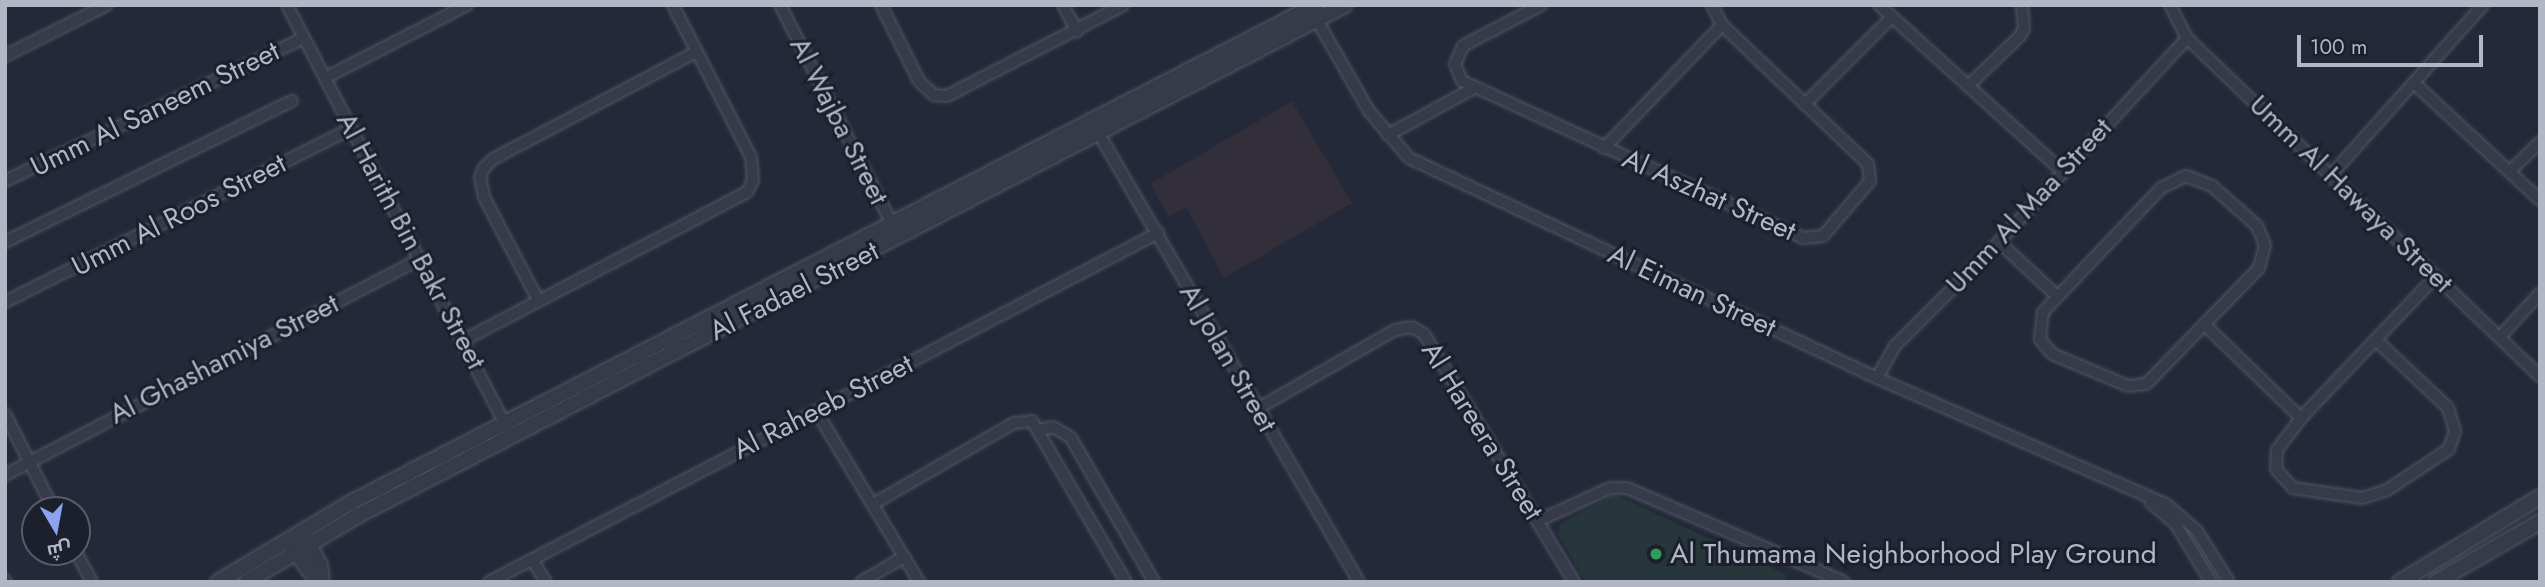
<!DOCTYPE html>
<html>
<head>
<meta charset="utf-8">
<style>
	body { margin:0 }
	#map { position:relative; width:2545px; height:587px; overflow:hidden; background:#232938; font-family:Jost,Cairo,sans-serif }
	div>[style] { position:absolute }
	.medical>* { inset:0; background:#322e3a }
	.green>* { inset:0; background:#26363a }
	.roads { filter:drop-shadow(0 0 2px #525663) drop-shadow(0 0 2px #525663) }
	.minor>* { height:10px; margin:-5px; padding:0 5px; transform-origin:5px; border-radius:5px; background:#373b49 }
	.tertiary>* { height:14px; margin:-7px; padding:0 7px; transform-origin:7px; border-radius:7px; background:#373b49 }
	.dots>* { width:19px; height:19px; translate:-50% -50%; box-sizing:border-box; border:4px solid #1c202d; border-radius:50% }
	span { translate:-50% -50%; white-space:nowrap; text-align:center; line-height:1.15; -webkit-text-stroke:6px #1c202d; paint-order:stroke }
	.street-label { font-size:28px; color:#b2b6c5 }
	.poi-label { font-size:28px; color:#b2b6c5 }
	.left { translate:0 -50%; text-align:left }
	.frame { position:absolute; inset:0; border:7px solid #b2b6c5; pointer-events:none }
	.north { position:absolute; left:21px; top:496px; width:70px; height:70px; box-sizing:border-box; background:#1c202d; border:2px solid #585c6a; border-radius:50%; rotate:170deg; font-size:19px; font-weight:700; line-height:28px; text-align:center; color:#b2b6c5 }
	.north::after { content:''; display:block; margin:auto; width:24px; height:32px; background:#8ca3f0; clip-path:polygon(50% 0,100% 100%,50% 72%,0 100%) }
	.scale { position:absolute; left:2297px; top:35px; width:186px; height:32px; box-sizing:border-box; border:4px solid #b2b6c5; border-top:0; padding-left:9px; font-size:21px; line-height:24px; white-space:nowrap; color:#b2b6c5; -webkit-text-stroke:5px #1c202d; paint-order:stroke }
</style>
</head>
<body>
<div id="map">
	<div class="medical">
		<div style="clip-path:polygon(1292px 101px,1352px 203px,1224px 278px,1186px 207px,1169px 217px,1150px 184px)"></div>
	</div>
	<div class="green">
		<div style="clip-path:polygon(1614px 494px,1785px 574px,1786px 582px,1586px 582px,1558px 534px,1560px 524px)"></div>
	</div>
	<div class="roads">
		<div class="minor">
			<div style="left:287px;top:5px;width:476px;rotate:62.5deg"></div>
			<div style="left:780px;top:5px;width:253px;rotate:62.9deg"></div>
			<div style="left:881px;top:5px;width:85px;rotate:63.4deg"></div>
			<div style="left:919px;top:81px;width:21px;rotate:43deg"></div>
			<div style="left:934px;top:95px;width:13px;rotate:4deg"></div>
			<div style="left:947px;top:96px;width:198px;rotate:-27.3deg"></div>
			<div style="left:1063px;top:5px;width:30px;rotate:62deg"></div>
			<div style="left:1541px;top:5px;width:88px;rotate:152.3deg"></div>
			<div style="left:1463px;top:46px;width:20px;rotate:114deg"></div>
			<div style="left:1455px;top:64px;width:18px;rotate:68deg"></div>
			<div style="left:1462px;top:81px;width:375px;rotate:24.7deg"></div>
			<div style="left:1803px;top:238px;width:20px;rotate:-6deg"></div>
			<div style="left:1823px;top:236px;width:72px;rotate:-49.5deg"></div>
			<div style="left:1870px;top:181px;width:17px;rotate:-97deg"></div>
			<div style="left:1868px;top:164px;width:202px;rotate:-136.4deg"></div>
			<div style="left:1722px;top:25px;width:22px;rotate:-117deg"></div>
			<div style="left:1879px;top:5px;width:246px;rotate:42.2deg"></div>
			<div style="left:2170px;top:5px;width:37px;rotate:63deg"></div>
			<div style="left:2187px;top:38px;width:489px;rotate:43.8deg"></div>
			<div style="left:1314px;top:15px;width:111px;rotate:60.2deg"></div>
			<div style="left:1369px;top:111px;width:62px;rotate:49.6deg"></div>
			<div style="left:1409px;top:158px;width:517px;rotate:25.18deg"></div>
			<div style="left:1877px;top:378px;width:315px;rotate:23.6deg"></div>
			<div style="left:2166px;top:504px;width:41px;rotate:41.1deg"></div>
			<div style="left:2197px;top:531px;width:60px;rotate:57.9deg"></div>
			<div style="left:5px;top:56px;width:114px;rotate:-26.6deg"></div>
			<div style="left:325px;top:78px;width:160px;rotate:-27.2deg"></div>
			<div style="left:2414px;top:83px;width:172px;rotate:42.9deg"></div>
			<div style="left:1968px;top:86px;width:71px;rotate:-43.9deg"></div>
			<div style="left:2019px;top:37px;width:9px;rotate:-58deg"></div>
			<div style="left:2024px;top:29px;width:24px;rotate:-95deg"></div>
			<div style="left:1805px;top:104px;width:123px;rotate:-45deg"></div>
			<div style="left:1099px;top:134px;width:518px;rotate:59.87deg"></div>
			<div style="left:1388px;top:135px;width:96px;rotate:-28.7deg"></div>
			<div style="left:1604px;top:148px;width:170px;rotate:-46.2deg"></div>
			<div style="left:2510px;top:171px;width:42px;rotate:-44deg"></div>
			<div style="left:2332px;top:174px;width:227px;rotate:-48.2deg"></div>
			<div style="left:2186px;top:176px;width:28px;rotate:21deg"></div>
			<div style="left:2212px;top:186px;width:60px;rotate:41.6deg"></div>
			<div style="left:2257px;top:226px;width:21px;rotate:67deg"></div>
			<div style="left:2265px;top:245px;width:24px;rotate:105deg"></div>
			<div style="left:2259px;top:268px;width:162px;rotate:134.2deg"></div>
			<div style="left:2146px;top:384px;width:18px;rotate:174deg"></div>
			<div style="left:2128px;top:386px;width:82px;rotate:-157.2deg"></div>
			<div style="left:2052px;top:354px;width:19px;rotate:-129deg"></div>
			<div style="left:2040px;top:339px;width:27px;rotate:-84deg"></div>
			<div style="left:2043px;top:312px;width:171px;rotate:-46.4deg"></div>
			<div style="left:2161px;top:188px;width:28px;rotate:-26deg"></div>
			<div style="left:5px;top:181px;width:331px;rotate:-25.6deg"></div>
			<div style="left:5px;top:242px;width:320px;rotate:-26.2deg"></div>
			<div style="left:1999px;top:242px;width:79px;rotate:43deg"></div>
			<div style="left:538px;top:300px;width:116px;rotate:-117.7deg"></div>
			<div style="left:484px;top:197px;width:20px;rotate:-101deg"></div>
			<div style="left:480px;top:177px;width:10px;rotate:-66deg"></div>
			<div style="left:484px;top:168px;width:13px;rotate:-45deg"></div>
			<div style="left:493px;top:159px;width:229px;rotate:-27.8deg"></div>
			<div style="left:5px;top:302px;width:388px;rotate:-26.6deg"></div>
			<div style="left:2205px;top:325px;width:134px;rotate:44.1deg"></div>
			<div style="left:2500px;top:337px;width:59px;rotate:-47.7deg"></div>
			<div style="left:464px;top:340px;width:319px;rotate:-27.6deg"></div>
			<div style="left:747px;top:192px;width:13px;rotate:-63deg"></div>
			<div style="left:753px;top:180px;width:23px;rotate:-95deg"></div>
			<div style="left:751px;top:157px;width:171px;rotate:-117.2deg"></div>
			<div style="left:2377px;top:341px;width:98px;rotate:43.3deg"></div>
			<div style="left:2448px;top:408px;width:24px;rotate:73deg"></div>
			<div style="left:2455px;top:431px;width:19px;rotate:108deg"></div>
			<div style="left:2449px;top:449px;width:74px;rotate:146.5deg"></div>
			<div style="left:2387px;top:490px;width:26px;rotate:162deg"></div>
			<div style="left:2362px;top:498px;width:70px;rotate:-171.8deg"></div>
			<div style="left:2293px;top:488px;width:25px;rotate:-132deg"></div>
			<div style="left:2276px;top:469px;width:19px;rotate:-87deg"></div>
			<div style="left:2277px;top:450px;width:40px;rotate:-53deg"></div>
			<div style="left:2301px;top:418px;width:196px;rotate:-46.4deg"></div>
			<div style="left:1877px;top:378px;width:37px;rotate:-61deg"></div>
			<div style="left:1895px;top:346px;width:147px;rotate:-45deg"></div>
			<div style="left:1999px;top:242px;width:277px;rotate:-47.3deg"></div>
			<div style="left:1257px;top:409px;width:159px;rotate:-29.8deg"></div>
			<div style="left:1395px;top:330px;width:17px;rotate:-10deg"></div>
			<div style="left:1412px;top:327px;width:14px;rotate:30deg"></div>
			<div style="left:1424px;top:334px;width:290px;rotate:58.8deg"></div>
			<div style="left:816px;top:411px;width:200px;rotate:58.9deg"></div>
			<div style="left:5px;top:414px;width:108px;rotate:63deg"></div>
			<div style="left:1039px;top:430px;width:14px;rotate:-12deg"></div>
			<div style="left:1053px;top:427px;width:21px;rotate:31deg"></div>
			<div style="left:1071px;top:438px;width:166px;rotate:60deg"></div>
			<div style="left:5px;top:475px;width:469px;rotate:-27.5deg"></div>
			<div style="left:2151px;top:503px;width:31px;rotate:40deg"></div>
			<div style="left:2175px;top:523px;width:69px;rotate:58.6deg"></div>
			<div style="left:873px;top:504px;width:163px;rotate:-29.9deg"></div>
			<div style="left:1014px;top:423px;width:18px;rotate:-6deg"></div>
			<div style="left:1032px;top:421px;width:186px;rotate:59.7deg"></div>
			<div style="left:1538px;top:521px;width:79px;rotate:-24.6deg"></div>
			<div style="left:1610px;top:488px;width:17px"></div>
			<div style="left:1627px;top:488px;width:236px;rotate:23.4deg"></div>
			<div style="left:76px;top:552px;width:34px;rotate:62deg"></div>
			<div style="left:532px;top:559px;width:27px;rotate:59deg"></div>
			<div style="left:5px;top:580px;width:2px;rotate:63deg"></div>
			<div style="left:489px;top:582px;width:755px;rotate:-27.55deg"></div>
			<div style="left:861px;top:582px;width:50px;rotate:-30.2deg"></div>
		</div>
		<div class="tertiary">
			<div style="left:304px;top:535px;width:34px;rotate:62deg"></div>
			<div style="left:320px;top:565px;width:17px;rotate:83deg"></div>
			<div style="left:291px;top:546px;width:45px;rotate:53.1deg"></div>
			<div style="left:218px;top:582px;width:154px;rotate:-30.9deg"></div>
			<div style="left:350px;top:503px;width:1087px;rotate:-27.27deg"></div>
			<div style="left:246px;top:582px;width:129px;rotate:-30.7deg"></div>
			<div style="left:357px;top:516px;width:1112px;rotate:-27.35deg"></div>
			<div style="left:2400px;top:582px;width:164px;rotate:-31.3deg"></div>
			<div style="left:2436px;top:582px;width:120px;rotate:-30deg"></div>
		</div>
	</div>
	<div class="dots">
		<div style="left:1656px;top:554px;background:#2e9e5b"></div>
	</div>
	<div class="street-label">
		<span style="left:155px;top:109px;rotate:-26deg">Umm Al Saneem Street</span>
		<span style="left:839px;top:121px;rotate:63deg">Al Wajba Street</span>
		<span style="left:2351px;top:194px;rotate:44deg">Umm Al Hawaya Street</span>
		<span style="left:1709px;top:195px;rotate:24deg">Al Aszhat Street</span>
		<span style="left:2029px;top:206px;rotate:-47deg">Umm Al Maa Street</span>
		<span style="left:179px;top:215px;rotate:-27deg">Umm Al Roos Street</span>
		<span style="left:411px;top:241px;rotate:62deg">Al Harith Bin Bakr Street</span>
		<span style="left:794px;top:291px;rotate:-27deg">Al Fadael Street</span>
		<span style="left:1692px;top:291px;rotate:25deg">Al Eiman Street</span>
		<span style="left:1228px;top:358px;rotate:60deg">Al Jolan Street</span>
		<span style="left:224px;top:359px;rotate:-27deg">Al Ghashamiya Street</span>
		<span style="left:823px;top:407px;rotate:-27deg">Al Raheeb Street</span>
		<span style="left:1482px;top:431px;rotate:58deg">Al Hareera Street</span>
	</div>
	<div class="poi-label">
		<span class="left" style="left:1670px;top:554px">Al Thumama Neighborhood Play Ground</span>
	</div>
	<div class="frame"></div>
	<div class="north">ش</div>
	<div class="scale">100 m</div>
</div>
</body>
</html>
